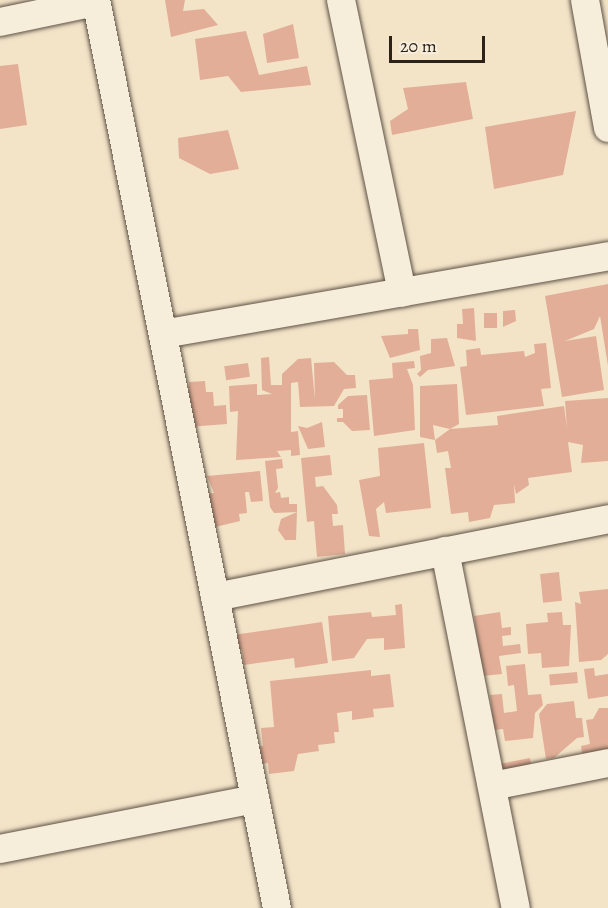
<!DOCTYPE html>
<html>
<head>
<meta charset="utf-8">
<style>
	body { margin:0 }
	#map { position:relative; width:608px; height:908px; overflow:hidden; background:#f3e4c8; font-family:Alegreya,serif }
	div>[style] { position:absolute }
	.building>* { inset:0; background:#e2ae97; transform-origin:0 0 }
	.roads { filter:drop-shadow(0 0 2px #5e5245) drop-shadow(0 0 2px #5e5245) }
	.minor>* { height:28px; margin:-14px; padding:0 14px; transform-origin:14px; border-radius:14px; background:#f7eddb }
	span { translate:-50% -50%; white-space:nowrap; text-align:center; line-height:1.15; -webkit-text-stroke:4.5px #f7eddb; paint-order:stroke }
	.scale { position:absolute; left:389px; top:36px; width:96px; height:27px; box-sizing:border-box; border:3px solid #2c2219; border-top:0; padding-left:8px; font-size:18px; line-height:21px; white-space:nowrap; color:#2c2219; -webkit-text-stroke:4px #f7eddb; paint-order:stroke }
</style>
</head>
<body>
<div id="map">
	<div class="building">
		<div style="clip-path:polygon(165px 0,185px 0,183px 11px,204px 9px,218px 25px,171px 37px)"></div>
		<div style="clip-path:polygon(293px 24px,299px 58px,267px 63px,263px 34px)"></div>
		<div style="clip-path:polygon(246px 31px,259px 75px,307px 66px,311px 85px,241px 92px,228px 76px,200px 80px,195px 39px)"></div>
		<div style="clip-path:polygon(18px 64px,27px 125px,0 129px,0 66px)"></div>
		<div style="clip-path:polygon(466px 82px,473px 119px,392px 135px,390px 121px,408px 109px,403px 88px)"></div>
		<div style="clip-path:polygon(576px 111px,563px 175px,494px 189px,485px 127px)"></div>
		<div style="clip-path:polygon(228px 130px,239px 169px,210px 174px,179px 158px,178px 138px)"></div>
		<div style="clip-path:polygon(608px 284px,608px 366px,600px 316px,594px 329px,565px 341px,596px 336px,604px 390px,562px 397px,545px 296px)"></div>
		<div style="clip-path:polygon(474px 308px,476px 341px,457px 338px,457px 324px,463px 324px,462px 309px)"></div>
		<div style="clip-path:polygon(515px 310px,516px 321px,503px 327px,503px 311px)"></div>
		<div style="left:484px;top:313px;width:13px;height:15px"></div>
		<div style="clip-path:polygon(408px 329px,418px 329px,420px 350px,390px 358px,381px 336px,408px 334px)"></div>
		<div style="clip-path:polygon(447px 338px,455px 366px,428px 370px,420px 377px,417px 374px,421px 370px,420px 356px,431px 353px,431px 339px)"></div>
		<div style="clip-path:polygon(546px 343px,551px 388px,541px 389px,544px 406px,466px 415px,460px 367px,467px 366px,466px 350px,480px 348px,481px 355px,524px 351px,525px 357px,535px 353px,534px 344px)"></div>
		<div style="clip-path:polygon(269px 357px,271px 385px,282px 385px,282px 374px,298px 359px,311px 358px,315px 400px,314px 363px,334px 362px,347px 375px,355px 375px,356px 388px,344px 389px,334px 406px,300px 407px,298px 382px,291px 383px,291px 432px,298px 431px,300px 455px,291px 456px,291px 450px,277px 451px,281px 457px,236px 460px,238px 411px,230px 412px,229px 386px,257px 384px,257px 395px,272px 394px,262px 390px,261px 358px)"></div>
		<div style="clip-path:polygon(414px 361px,415px 368px,407px 369px,413px 385px,415px 430px,374px 436px,369px 380px,393px 378px,392px 363px)"></div>
		<div style="left:248px;top:363px;width:14px;height:24px;rotate:82deg"></div>
		<div style="clip-path:polygon(205px 381px,206px 392px,213px 392px,214px 406px,226px 405px,227px 424px,188px 427px,189px 382px)"></div>
		<div style="clip-path:polygon(457px 384px,459px 424px,450px 429px,433px 425px,435px 440px,420px 437px,420px 386px)"></div>
		<div style="clip-path:polygon(367px 395px,370px 430px,352px 431px,343px 422px,337px 422px,337px 418px,343px 418px,343px 409px,338px 409px,338px 405px,348px 396px)"></div>
		<div style="clip-path:polygon(608px 398px,608px 461px,581px 463px,583px 445px,568px 442px,572px 472px,528px 478px,529px 485px,516px 494px,514px 484px,515px 503px,494px 505px,490px 518px,469px 522px,468px 512px,451px 514px,445px 468px,451px 468px,448px 451px,437px 453px,435px 440px,450px 429px,498px 425px,497px 416px,564px 406px,567px 428px,565px 401px)"></div>
		<div style="clip-path:polygon(322px 422px,325px 447px,308px 449px,298px 426px,307px 428px)"></div>
		<div style="clip-path:polygon(424px 443px,431px 508px,386px 513px,384px 502px,376px 509px,380px 537px,369px 536px,359px 480px,380px 476px,378px 448px)"></div>
		<div style="clip-path:polygon(330px 455px,332px 475px,315px 477px,316px 487px,323px 486px,337px 505px,338px 514px,332px 514px,333px 526px,343px 525px,345px 554px,317px 557px,314px 521px,307px 522px,301px 458px)"></div>
		<div style="clip-path:polygon(282px 459px,283px 468px,276px 469px,278px 488px,275px 493px,280px 492px,281px 498px,289px 497px,289px 504px,297px 504px,297px 512px,274px 513px,270px 507px,265px 461px)"></div>
		<div style="clip-path:polygon(260px 471px,263px 501px,251px 502px,249px 492px,245px 492px,247px 513px,239px 514px,240px 521px,207px 529px,213px 512px,206px 512px,204px 494px,214px 493px,207px 476px)"></div>
		<div style="clip-path:polygon(297px 512px,296px 540px,285px 540px,278px 530px,281px 519px)"></div>
		<div style="left:559px;top:572px;width:29px;height:19px;rotate:84deg"></div>
		<div style="clip-path:polygon(608px 589px,608px 654px,601px 660px,579px 662px,575px 602px,581px 604px,579px 592px)"></div>
		<div style="clip-path:polygon(402px 604px,405px 648px,384px 650px,384px 638px,367px 639px,354px 658px,332px 661px,328px 616px,371px 612px,372px 617px,396px 615px,395px 605px)"></div>
		<div style="clip-path:polygon(500px 612px,502px 628px,511px 627px,511px 635px,502px 636px,503px 646px,520px 644px,521px 653px,499px 656px,502px 674px,482px 676px,474px 616px)"></div>
		<div style="clip-path:polygon(562px 612px,563px 625px,571px 625px,569px 666px,542px 668px,541px 653px,528px 654px,526px 624px,548px 622px,547px 613px)"></div>
		<div style="clip-path:polygon(322px 622px,328px 663px,295px 668px,294px 658px,244px 665px,242px 650px,235px 650px,233px 635px)"></div>
		<div style="clip-path:polygon(525px 664px,528px 695px,541px 694px,543px 705px,535px 713px,533px 738px,505px 741px,503px 729px,494px 730px,490px 695px,502px 694px,504px 713px,517px 711px,514px 685px,508px 686px,506px 666px)"></div>
		<div style="clip-path:polygon(594px 668px,595px 676px,608px 674px,608px 696px,588px 699px,584px 669px)"></div>
		<div style="clip-path:polygon(371px 670px,371px 676px,390px 674px,394px 707px,373px 709px,374px 717px,352px 720px,352px 711px,337px 713px,339px 732px,334px 732px,335px 743px,318px 745px,319px 751px,298px 754px,294px 771px,269px 774px,268px 763px,258px 764px,257px 747px,263px 746px,261px 728px,274px 727px,270px 681px)"></div>
		<div style="left:577px;top:672px;width:11px;height:28px;rotate:85deg"></div>
		<div style="clip-path:polygon(574px 701px,576px 718px,582px 718px,584px 737px,577px 738px,554px 758px,546px 759px,539px 714px,547px 704px)"></div>
		<div style="clip-path:polygon(599px 708px,608px 708px,608px 757px,583px 760px,581px 746px,590px 744px,586px 720px,593px 719px)"></div>
		<div style="left:530px;top:758px;width:16px;height:34px;rotate:79deg"></div>
	</div>
	<div class="roads">
		<div class="minor">
			<div style="left:96px;top:0;width:926px;rotate:78.73deg"></div>
			<div style="left:341px;top:0;width:299px;rotate:78.2deg"></div>
			<div style="left:585px;top:0;width:130px;rotate:79.8deg"></div>
			<div style="left:0;top:22px;width:98px;rotate:-11.8deg"></div>
			<div style="left:163px;top:334px;width:452px;rotate:-9.9deg"></div>
			<div style="left:445px;top:551px;width:364px;rotate:78.8deg"></div>
			<div style="left:215px;top:597px;width:401px;rotate:-11.2deg"></div>
			<div style="left:492px;top:786px;width:118px;rotate:-11.2deg"></div>
			<div style="left:0;top:849px;width:260px;rotate:-11.1deg"></div>
		</div>
	</div>
	<div class="scale">20 m</div>
</div>
</body>
</html>
